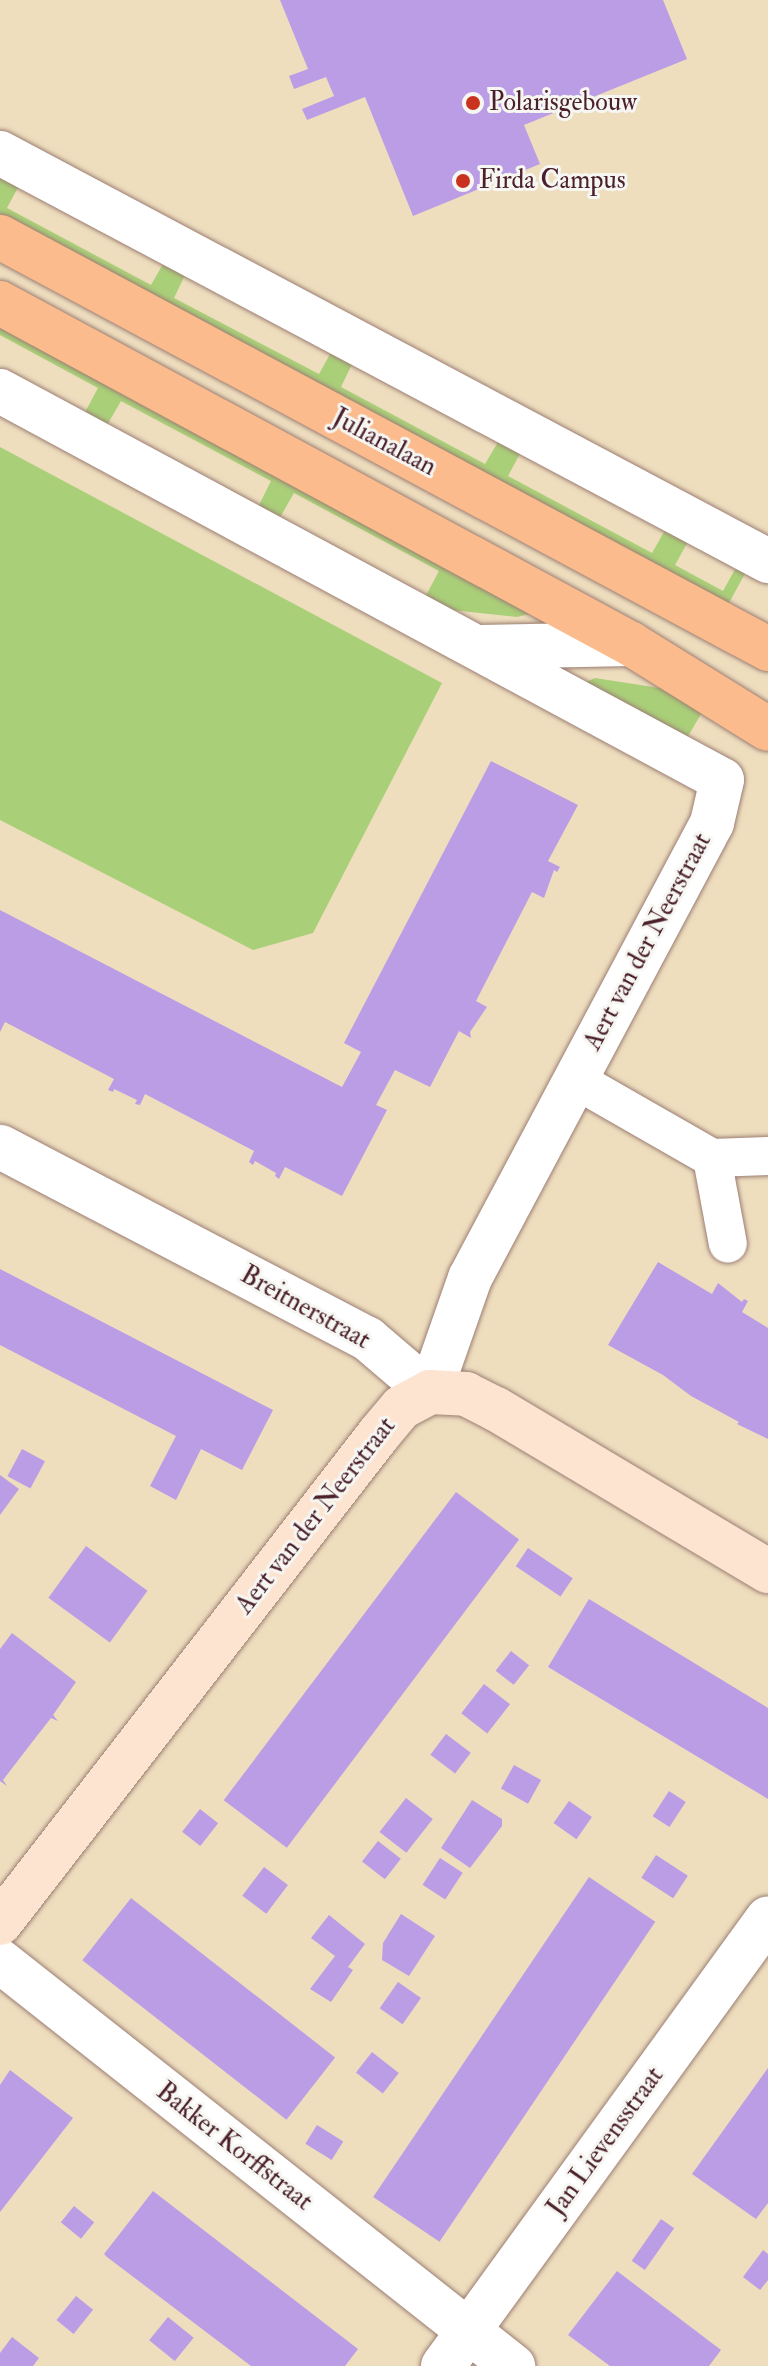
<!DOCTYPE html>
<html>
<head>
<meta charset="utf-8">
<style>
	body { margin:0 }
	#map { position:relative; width:768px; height:2366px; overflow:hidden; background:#eedebe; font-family:"IM FELL Double Pica",serif }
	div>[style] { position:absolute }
	.green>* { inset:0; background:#aacf79 }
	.building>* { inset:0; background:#bb9de6; transform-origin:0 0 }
	.roads { filter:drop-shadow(0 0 2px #9c7e74) drop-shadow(0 0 2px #9c7e74) }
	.lane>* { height:38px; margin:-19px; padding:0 19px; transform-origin:19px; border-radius:19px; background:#fff }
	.street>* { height:44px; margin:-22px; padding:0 22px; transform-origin:22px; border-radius:22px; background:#fff }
	.secondary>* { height:44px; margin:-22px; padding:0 22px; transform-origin:22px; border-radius:22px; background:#fde4d1 }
	.primary>* { height:44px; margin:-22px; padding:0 22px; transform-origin:22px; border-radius:22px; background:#fbbb8c }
	.dots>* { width:22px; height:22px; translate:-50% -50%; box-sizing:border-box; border:4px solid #f6f6f2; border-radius:50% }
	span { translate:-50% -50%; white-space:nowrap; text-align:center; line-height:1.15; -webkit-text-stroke:6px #f6f6f2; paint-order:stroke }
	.poi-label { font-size:26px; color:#4a1f2b }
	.left { translate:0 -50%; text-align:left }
	.street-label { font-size:26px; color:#4a1f2b }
</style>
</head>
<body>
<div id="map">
	<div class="green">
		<div style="clip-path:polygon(0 169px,22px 180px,7px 208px,151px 285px,167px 257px,188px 269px,174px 298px,319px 374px,334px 347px,355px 358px,341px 387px,485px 464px,501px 437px,523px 448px,508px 476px,652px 553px,668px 525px,690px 538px,675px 565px,723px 591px,738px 564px,748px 568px,729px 603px,0 214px)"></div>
		<div style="clip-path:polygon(0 328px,533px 613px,517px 617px,452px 610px,424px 599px,439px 571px,294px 493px,278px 521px,257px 509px,271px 481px,121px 401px,106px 427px,83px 416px,98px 388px,0 335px)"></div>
		<div style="clip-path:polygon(0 447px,442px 683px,313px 933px,253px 950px,0 820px)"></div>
		<div style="clip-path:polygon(595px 678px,666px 689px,704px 709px,687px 738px,586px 686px,586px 682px)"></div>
	</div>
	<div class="building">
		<div style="clip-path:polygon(280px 0,663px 0,687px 59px,524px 125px,540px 164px,413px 216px,365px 97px,307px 120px,302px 109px,334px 96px,326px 77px,294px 89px,289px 76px,308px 69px)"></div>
		<div style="clip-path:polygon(491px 761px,578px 805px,548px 861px,560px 867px,557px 872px,554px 870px,544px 898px,532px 892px,476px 1001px,487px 1007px,470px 1032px,471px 1038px,459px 1031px,430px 1087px,395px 1070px,376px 1105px,387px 1110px,342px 1196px,285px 1167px,279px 1179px,275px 1176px,276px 1173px,255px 1161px,253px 1165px,249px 1162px,254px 1151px,145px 1094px,140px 1105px,135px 1104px,137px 1100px,114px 1089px,113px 1092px,108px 1090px,114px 1079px,5px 1022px,0 1032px,0 910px,342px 1087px,361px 1052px,344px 1043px)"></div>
		<div style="clip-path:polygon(658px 1262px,712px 1294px,718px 1283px,742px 1302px,744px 1299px,748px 1301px,742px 1312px,768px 1328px,768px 1439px,737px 1424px,739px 1422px,691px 1396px,663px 1375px,608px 1345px)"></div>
		<div style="clip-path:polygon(0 1269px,273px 1410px,242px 1470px,201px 1449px,176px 1500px,150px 1486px,176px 1436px,0 1345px)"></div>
		<div style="left:22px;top:1449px;width:26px;height:31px;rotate:28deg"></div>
		<div style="clip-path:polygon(0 1475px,19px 1489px,0 1515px)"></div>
		<div style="left:456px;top:1492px;width:79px;height:386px;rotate:37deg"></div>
		<div style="left:86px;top:1546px;width:76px;height:64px;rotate:36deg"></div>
		<div style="left:528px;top:1548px;width:54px;height:22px;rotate:34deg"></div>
		<div style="clip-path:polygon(589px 1599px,768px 1708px,768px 1799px,548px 1667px)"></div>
		<div style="clip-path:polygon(12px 1633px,76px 1682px,53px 1715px,58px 1721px,51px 1718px,33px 1741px,3px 1780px,7px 1786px,0 1781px,0 1649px)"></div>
		<div style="left:511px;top:1651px;width:23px;height:25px;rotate:38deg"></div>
		<div style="left:484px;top:1684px;width:33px;height:37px;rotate:38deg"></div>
		<div style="left:446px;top:1734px;width:31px;height:26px;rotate:37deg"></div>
		<div style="left:514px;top:1765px;width:31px;height:27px;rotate:29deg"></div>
		<div style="left:669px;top:1791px;width:20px;height:30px;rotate:33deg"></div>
		<div style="left:406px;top:1798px;width:34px;height:43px;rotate:38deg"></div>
		<div style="clip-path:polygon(472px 1800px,502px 1819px,502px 1826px,470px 1868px,441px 1848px)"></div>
		<div style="left:569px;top:1801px;width:28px;height:27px;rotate:35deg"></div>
		<div style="left:200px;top:1809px;width:23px;height:29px;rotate:38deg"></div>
		<div style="left:378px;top:1841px;width:29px;height:26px;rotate:38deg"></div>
		<div style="left:656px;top:1855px;width:38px;height:27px;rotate:33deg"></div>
		<div style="left:440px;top:1858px;width:27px;height:32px;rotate:33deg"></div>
		<div style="left:264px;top:1867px;width:30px;height:36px;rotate:37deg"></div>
		<div style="left:589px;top:1877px;width:80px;height:386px;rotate:34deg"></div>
		<div style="left:131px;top:1898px;width:259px;height:79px;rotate:38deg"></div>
		<div style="clip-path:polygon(401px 1914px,435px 1936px,409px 1976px,382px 1960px,383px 1943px)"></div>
		<div style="clip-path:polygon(329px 1915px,365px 1944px,348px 1967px,353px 1970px,331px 2002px,310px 1989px,335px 1956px,311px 1938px)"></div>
		<div style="left:398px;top:1982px;width:28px;height:32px;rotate:35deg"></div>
		<div style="left:372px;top:2052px;width:34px;height:26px;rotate:38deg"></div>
		<div style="clip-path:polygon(768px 2068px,768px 2203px,756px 2219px,692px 2174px)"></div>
		<div style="clip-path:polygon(10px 2070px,73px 2118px,0 2212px,0 2085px)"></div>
		<div style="left:317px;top:2125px;width:31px;height:22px;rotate:32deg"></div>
		<div style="clip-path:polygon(153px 2191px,358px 2349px,345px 2366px,251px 2366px,107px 2257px,104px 2254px)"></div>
		<div style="left:74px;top:2206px;width:26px;height:21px;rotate:39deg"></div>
		<div style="left:661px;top:2219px;width:16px;height:51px;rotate:35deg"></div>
		<div style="clip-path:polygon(763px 2250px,768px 2254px,768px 2280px,760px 2290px,743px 2277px)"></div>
		<div style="clip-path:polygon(617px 2271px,721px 2350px,709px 2366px,610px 2366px,568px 2335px)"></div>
		<div style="left:76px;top:2296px;width:22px;height:31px;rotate:39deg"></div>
		<div style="left:168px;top:2317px;width:33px;height:30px;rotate:39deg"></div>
		<div style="clip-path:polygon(12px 2337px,39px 2358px,33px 2366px,0 2366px,0 2353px)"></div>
	</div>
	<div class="roads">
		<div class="lane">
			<div style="left:574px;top:1079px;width:159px;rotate:29.8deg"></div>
			<div style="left:712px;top:1158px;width:56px;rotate:-2deg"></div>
			<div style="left:712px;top:1158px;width:87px;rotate:79.5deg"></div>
		</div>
		<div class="street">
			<div style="left:0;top:153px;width:870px;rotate:27.98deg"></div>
			<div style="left:0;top:391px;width:820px;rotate:28.31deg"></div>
			<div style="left:722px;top:780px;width:44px;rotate:103.1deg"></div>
			<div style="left:712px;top:823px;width:515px;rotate:118.01deg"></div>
			<div style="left:470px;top:1278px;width:121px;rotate:109.3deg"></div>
			<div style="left:430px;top:1392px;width:82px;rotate:-139.5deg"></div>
			<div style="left:368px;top:1339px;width:415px;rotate:-152.4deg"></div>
			<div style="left:480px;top:647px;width:151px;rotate:-1.1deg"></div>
			<div style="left:0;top:1961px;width:654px;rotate:38.29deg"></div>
			<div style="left:443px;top:2366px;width:553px;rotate:-54.04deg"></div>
		</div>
		<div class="secondary">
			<div style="left:0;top:1923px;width:619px;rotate:-52.22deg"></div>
			<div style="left:379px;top:1434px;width:35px;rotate:-50deg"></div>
			<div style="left:402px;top:1407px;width:32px;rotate:-28deg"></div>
			<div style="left:430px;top:1392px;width:36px;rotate:3deg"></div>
			<div style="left:466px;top:1394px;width:34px;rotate:27deg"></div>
			<div style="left:496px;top:1409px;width:317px;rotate:30.8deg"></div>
		</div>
		<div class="primary">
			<div style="left:0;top:237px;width:872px;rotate:28.21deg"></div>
			<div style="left:0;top:303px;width:717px;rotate:28.39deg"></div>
			<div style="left:631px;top:644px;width:161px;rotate:31.8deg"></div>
		</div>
	</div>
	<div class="dots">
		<div style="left:473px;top:103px;background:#c8321e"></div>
		<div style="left:463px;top:181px;background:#c8321e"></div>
	</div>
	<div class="poi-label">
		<span class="left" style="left:489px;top:103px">Polarisgebouw</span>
		<span class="left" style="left:479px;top:181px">Firda Campus</span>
	</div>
	<div class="street-label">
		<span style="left:384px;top:443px;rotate:28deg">Julianalaan</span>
		<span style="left:648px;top:942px;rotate:-62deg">Aert van der Neerstraat</span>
		<span style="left:305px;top:1308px;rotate:29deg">Breitnerstraat</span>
		<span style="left:316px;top:1516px;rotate:-52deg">Aert van der Neerstraat</span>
		<span style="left:606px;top:2142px;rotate:-54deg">Jan Lievensstraat</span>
		<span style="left:234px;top:2147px;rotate:38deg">Bakker Korffstraat</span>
	</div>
</div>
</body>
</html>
